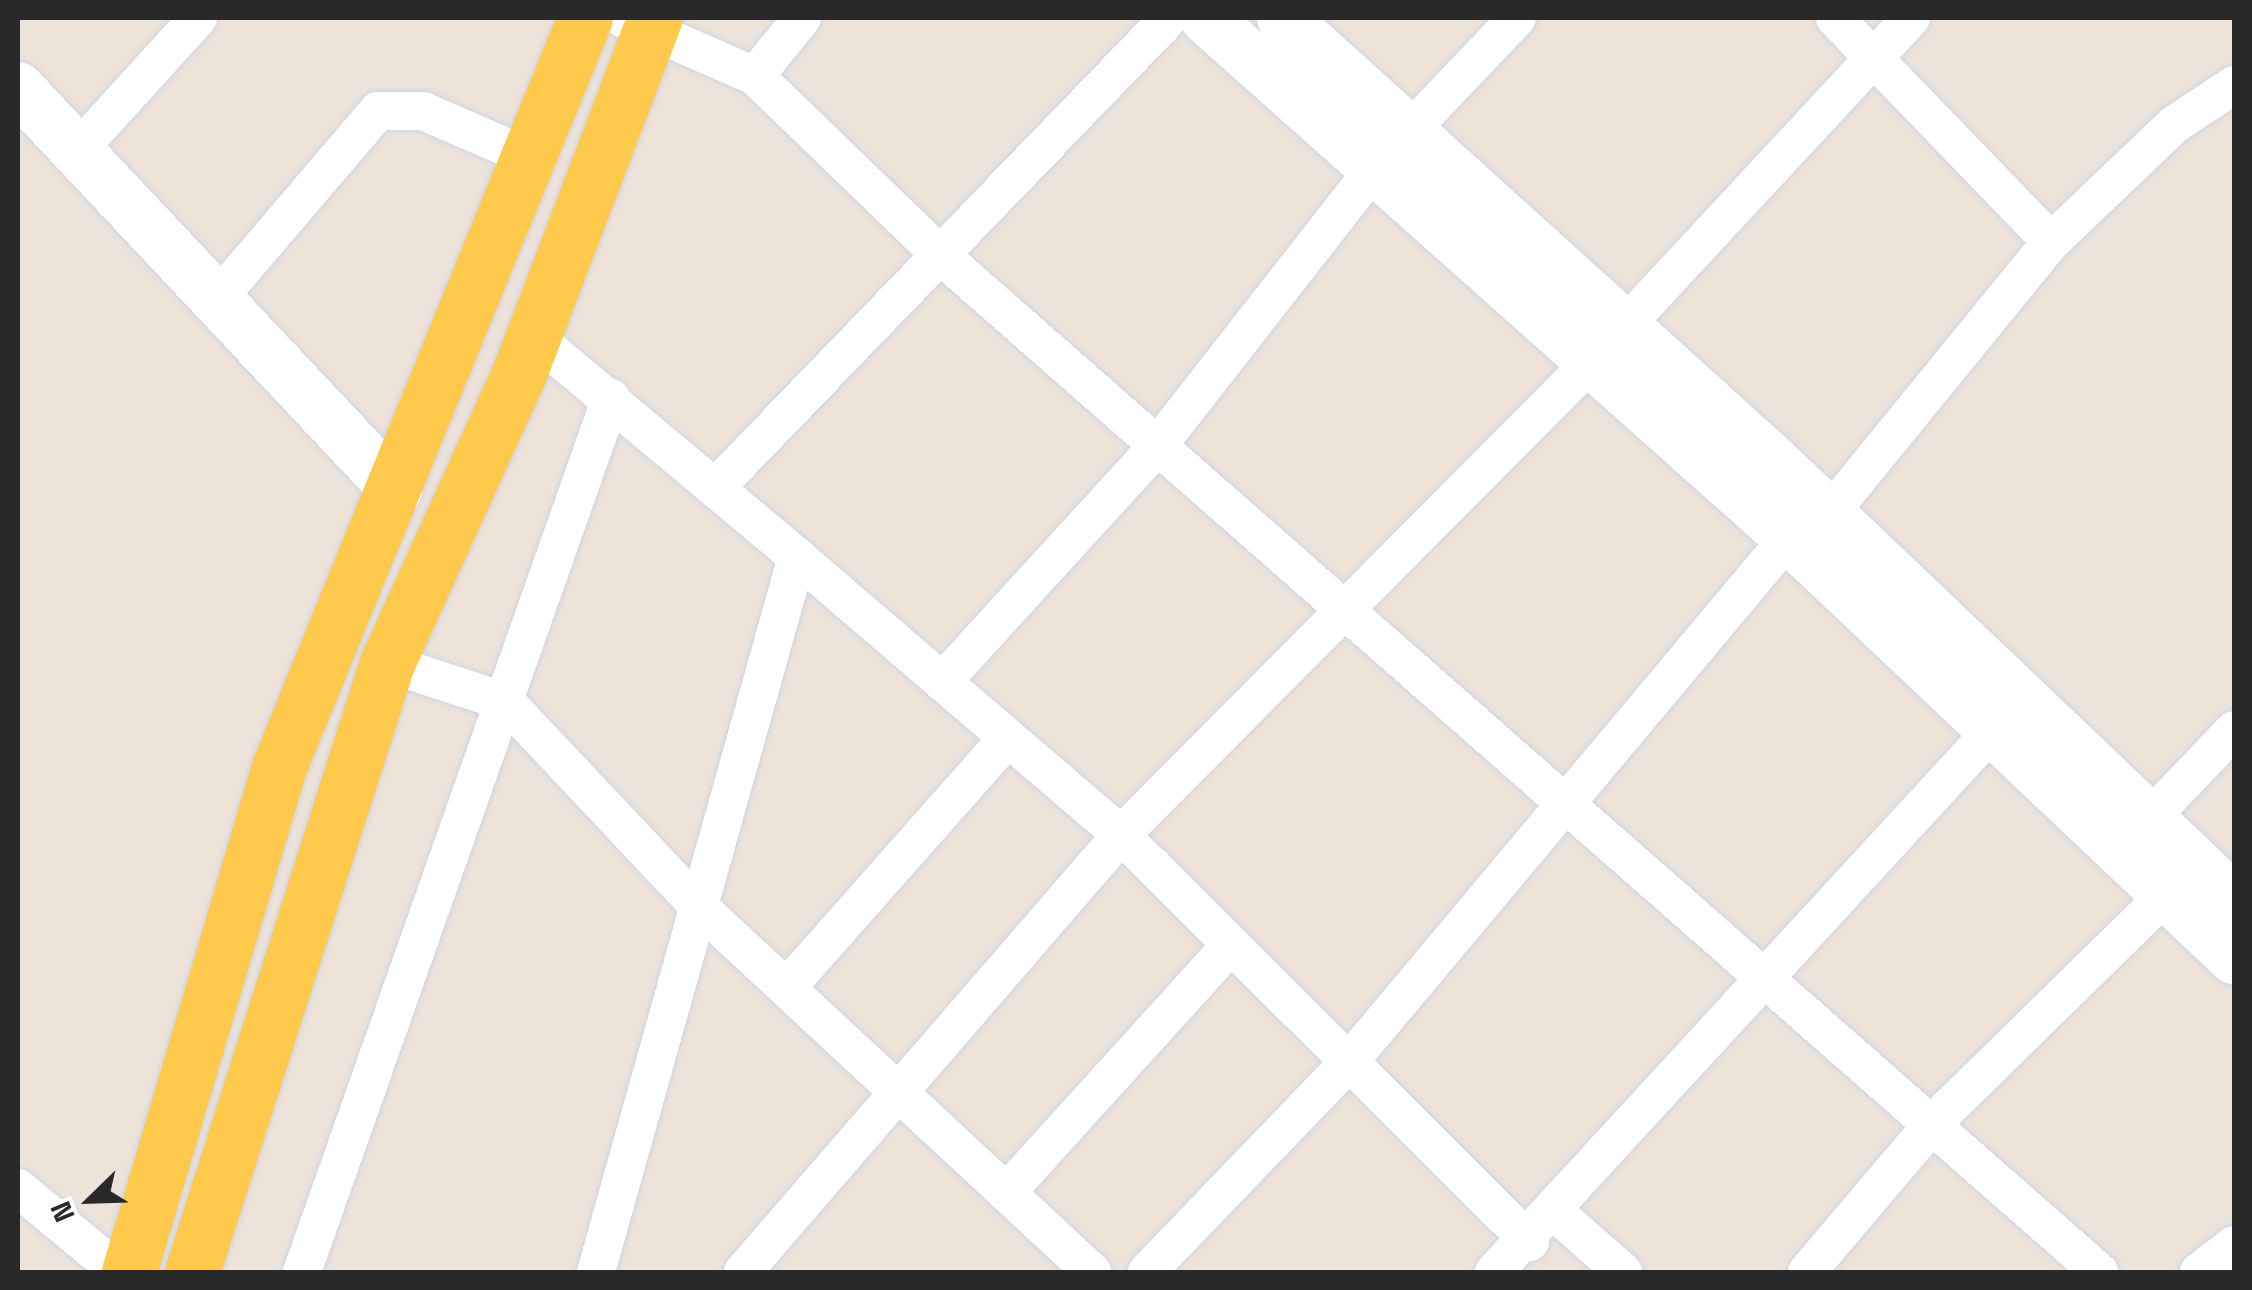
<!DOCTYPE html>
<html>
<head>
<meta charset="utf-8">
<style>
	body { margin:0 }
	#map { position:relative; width:2252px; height:1290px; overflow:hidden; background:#ede3d9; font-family:"Space Grotesk",sans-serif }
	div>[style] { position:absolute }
	.roads { filter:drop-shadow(0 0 2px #ced4e4) drop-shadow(0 0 2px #ced4e4) }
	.street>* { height:38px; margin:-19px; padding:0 19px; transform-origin:19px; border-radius:19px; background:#fff }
	.secondary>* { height:52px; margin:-26px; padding:0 26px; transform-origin:26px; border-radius:26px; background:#fff }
	.primary>* { height:55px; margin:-27.5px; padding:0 27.5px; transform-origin:27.5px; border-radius:27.5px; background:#ffca4c }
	span { translate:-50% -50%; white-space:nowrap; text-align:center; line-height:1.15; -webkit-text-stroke:9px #fff; paint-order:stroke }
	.frame { position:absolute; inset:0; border:20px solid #292929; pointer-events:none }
	.north { position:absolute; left:40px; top:1150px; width:100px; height:100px; -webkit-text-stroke:8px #fff; paint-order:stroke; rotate:247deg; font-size:28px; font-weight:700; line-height:40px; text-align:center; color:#292929 }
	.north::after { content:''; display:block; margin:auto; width:35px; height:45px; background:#292929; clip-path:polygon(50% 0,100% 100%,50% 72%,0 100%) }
</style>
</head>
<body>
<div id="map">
	<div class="roads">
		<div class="street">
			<div style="left:622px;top:18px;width:145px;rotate:23.6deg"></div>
			<div style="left:755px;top:76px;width:255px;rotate:44deg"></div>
			<div style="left:938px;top:253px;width:1545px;rotate:41.27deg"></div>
			<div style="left:1835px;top:18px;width:311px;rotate:46deg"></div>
			<div style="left:755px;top:76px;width:75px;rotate:-51deg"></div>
			<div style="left:77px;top:151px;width:180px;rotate:-47.7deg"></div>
			<div style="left:219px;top:297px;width:245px;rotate:-49.5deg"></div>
			<div style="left:378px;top:111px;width:45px"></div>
			<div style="left:423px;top:111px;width:121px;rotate:23.4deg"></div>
			<div style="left:533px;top:336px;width:344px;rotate:39.9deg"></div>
			<div style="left:797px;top:557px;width:743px;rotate:105.7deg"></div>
			<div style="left:717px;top:486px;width:651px;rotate:-46deg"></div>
			<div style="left:797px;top:557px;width:427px;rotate:40.6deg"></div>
			<div style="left:1121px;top:835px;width:577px;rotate:44.86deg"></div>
			<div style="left:387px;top:663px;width:125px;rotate:18.1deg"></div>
			<div style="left:506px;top:702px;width:280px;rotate:46.7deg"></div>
			<div style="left:698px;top:906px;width:538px;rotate:42.89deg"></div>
			<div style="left:942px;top:682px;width:322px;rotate:-47.6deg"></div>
			<div style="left:1159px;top:444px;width:353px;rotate:-52deg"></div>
			<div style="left:1376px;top:166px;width:204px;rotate:-46.4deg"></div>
			<div style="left:2149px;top:819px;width:123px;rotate:-46.3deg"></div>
			<div style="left:790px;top:984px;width:324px;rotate:-48.5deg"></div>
			<div style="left:18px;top:1188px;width:131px;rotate:39.7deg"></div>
			<div style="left:1006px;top:1193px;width:333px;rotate:-47.8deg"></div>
			<div style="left:1557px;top:1214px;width:88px;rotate:41.3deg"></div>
			<div style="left:302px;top:1272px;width:927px;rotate:-70.53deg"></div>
			<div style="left:743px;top:1272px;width:578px;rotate:-49.14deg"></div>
			<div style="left:1121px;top:835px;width:671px;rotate:-45.18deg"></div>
			<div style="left:1594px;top:359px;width:466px;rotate:-47.1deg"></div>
			<div style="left:1147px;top:1272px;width:290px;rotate:-46.1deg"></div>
			<div style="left:1348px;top:1063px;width:686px;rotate:-50.02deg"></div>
			<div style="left:1789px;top:537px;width:46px;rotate:-29.9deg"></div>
			<div style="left:1829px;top:514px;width:351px;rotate:-50.8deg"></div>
			<div style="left:2051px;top:242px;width:171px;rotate:-43.6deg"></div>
			<div style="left:2175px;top:124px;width:71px;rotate:-33.5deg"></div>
			<div style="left:1494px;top:1272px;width:734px;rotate:-47.37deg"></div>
			<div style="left:1807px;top:1272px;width:198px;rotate:-49.7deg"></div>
			<div style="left:1935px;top:1121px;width:349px;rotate:-44.4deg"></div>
			<div style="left:2199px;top:1272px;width:44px;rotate:-37.6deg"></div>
		</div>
		<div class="secondary">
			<div style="left:1206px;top:18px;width:781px;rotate:41.68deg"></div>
			<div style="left:1789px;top:537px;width:613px;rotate:43.41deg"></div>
			<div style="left:1283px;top:18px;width:661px;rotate:42.12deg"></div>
			<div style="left:1773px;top:461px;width:637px;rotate:43.6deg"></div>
			<div style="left:18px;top:88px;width:552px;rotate:46.76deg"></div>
		</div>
		<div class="primary">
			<div style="left:129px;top:1272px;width:527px;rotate:-73.46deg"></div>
			<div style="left:279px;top:767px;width:809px;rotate:-67.78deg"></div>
			<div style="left:192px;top:1272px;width:639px;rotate:-72.25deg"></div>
			<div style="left:387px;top:663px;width:315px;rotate:-65.5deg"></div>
			<div style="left:518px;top:376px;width:383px;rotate:-69.1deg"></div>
		</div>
	</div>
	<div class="frame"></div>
	<div class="north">N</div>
</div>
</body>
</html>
